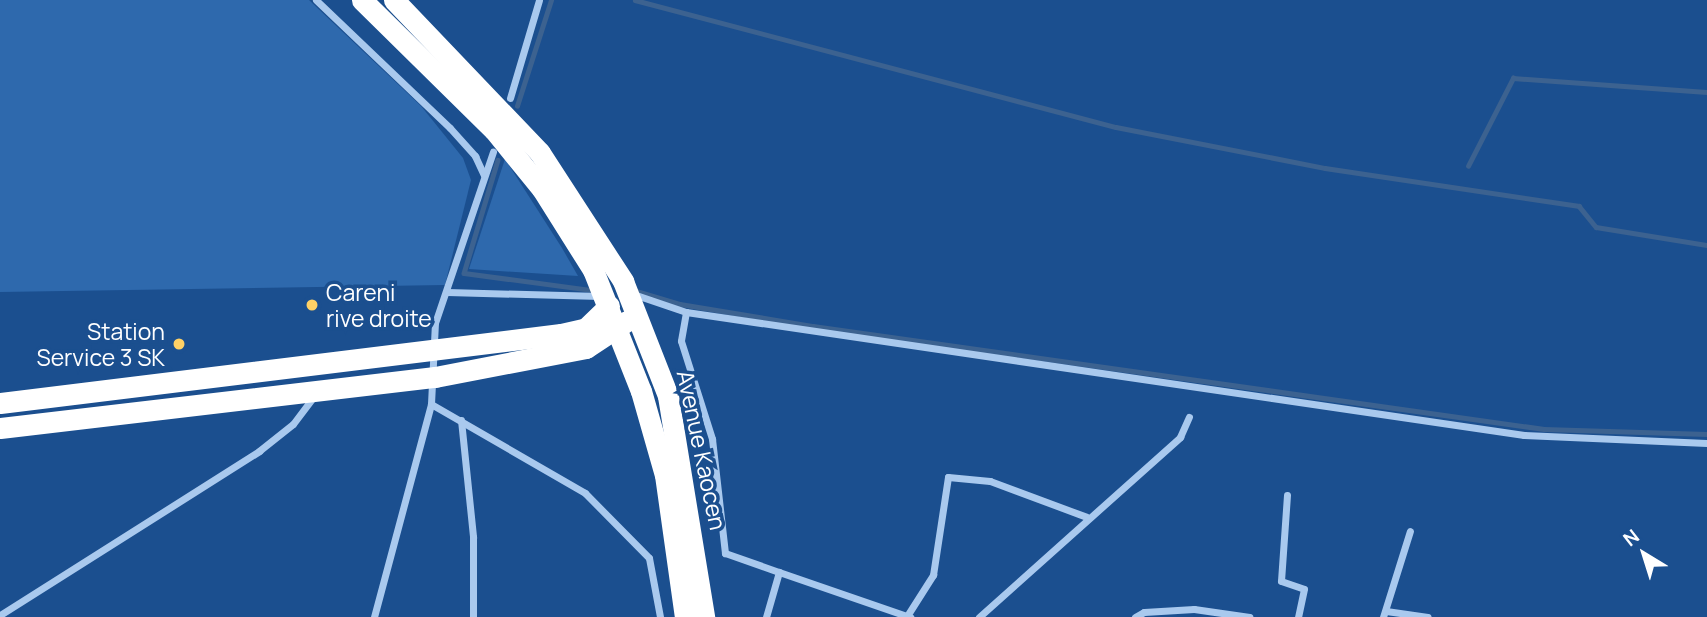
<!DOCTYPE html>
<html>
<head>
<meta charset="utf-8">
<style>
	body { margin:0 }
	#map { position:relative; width:1707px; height:617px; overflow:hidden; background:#1b4f8f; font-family:Manrope,sans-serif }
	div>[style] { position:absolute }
	.green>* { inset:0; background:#2e69ad }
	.stream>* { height:4.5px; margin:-2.25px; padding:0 2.25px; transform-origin:2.25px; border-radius:2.25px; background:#3c6290 }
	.street>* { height:7px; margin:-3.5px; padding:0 3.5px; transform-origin:3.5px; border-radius:3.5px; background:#a9c9ee }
	.highway>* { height:21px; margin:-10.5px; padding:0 10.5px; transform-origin:10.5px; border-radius:10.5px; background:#fff }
	.dots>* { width:19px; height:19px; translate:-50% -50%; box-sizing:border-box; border:4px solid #1b4f8f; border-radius:50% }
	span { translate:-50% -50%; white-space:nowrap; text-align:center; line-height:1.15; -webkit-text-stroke:7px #1b4f8f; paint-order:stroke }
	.poi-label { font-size:23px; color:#fff }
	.left { translate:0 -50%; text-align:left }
	.right { translate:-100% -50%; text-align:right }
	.street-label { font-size:23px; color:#fff }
	.north { position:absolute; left:1609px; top:519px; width:70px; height:70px; -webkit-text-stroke:5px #1b4f8f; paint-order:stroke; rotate:322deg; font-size:19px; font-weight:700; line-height:28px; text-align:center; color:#fff }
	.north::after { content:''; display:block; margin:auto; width:24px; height:32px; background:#fff; clip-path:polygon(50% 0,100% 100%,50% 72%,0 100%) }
</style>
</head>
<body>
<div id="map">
	<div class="green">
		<div style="clip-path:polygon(0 0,309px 0,421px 106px,463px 158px,471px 180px,445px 285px,0 292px)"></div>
		<div style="clip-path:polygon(505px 159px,562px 248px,578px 276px,469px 269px)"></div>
	</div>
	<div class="stream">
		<div style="left:635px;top:0;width:497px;rotate:14.8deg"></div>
		<div style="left:1116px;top:127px;width:213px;rotate:11.1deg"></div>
		<div style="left:1325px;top:168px;width:257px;rotate:8.5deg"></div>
		<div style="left:1579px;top:206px;width:27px;rotate:51deg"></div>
		<div style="left:1596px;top:227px;width:112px;rotate:9.2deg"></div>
		<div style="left:517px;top:106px;width:111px;rotate:-72.2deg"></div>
		<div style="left:498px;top:160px;width:118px;rotate:106.7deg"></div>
		<div style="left:464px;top:273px;width:129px;rotate:7.6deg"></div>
		<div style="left:1468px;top:166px;width:99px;rotate:-62.9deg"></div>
		<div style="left:1513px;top:78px;width:195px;rotate:4.1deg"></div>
		<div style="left:633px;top:290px;width:49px;rotate:16.6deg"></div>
		<div style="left:680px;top:304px;width:135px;rotate:9.4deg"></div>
		<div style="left:813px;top:326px;width:738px;rotate:8.02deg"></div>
		<div style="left:1544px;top:429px;width:163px;rotate:1.8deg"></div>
	</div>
	<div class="street">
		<div style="left:316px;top:0;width:185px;rotate:43.7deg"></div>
		<div style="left:450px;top:128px;width:38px;rotate:48deg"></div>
		<div style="left:475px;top:156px;width:21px;rotate:65deg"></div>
		<div style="left:510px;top:98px;width:102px;rotate:-73.5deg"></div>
		<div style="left:447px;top:292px;width:153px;rotate:1.5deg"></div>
		<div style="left:633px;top:294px;width:56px;rotate:18.8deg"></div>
		<div style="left:686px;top:312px;width:847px;rotate:8.35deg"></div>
		<div style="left:1524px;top:435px;width:183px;rotate:2.5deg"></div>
		<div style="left:686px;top:312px;width:29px;rotate:100deg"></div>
		<div style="left:681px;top:341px;width:103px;rotate:72.4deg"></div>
		<div style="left:712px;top:439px;width:115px;rotate:83.5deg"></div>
		<div style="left:725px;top:553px;width:57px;rotate:19.4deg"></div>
		<div style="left:431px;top:404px;width:178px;rotate:30deg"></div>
		<div style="left:585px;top:493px;width:91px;rotate:45.4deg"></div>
		<div style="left:649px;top:558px;width:60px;rotate:79.4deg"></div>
		<div style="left:461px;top:420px;width:118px;rotate:84.1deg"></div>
		<div style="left:473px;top:537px;width:80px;rotate:90deg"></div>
		<div style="left:1287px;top:495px;width:86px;rotate:94deg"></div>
		<div style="left:1281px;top:581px;width:24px;rotate:19deg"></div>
		<div style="left:1304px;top:589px;width:29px;rotate:102deg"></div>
		<div style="left:1386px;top:611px;width:42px;rotate:8.1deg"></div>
		<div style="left:0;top:615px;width:307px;rotate:-32.3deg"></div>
		<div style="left:259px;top:451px;width:43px;rotate:-38.5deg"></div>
		<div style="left:293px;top:424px;width:34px;rotate:-53deg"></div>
		<div style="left:907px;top:616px;width:49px;rotate:-57.6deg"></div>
		<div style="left:933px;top:575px;width:99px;rotate:-81.3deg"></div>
		<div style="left:948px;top:477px;width:42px;rotate:5.4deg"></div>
		<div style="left:990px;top:481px;width:103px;rotate:20.4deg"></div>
		<div style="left:374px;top:617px;width:220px;rotate:-75deg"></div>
		<div style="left:431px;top:404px;width:81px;rotate:-87.2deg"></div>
		<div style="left:435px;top:323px;width:181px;rotate:-71.3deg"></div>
		<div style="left:766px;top:617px;width:47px;rotate:-73.9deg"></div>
		<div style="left:779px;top:572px;width:139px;rotate:19deg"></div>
		<div style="left:979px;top:617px;width:270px;rotate:-41.8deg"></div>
		<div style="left:1180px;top:437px;width:22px;rotate:-66deg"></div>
		<div style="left:1135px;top:617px;width:10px;rotate:-29deg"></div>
		<div style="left:1144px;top:612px;width:50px;rotate:-3.4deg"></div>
		<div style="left:1194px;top:609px;width:56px;rotate:8.3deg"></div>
		<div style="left:1383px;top:617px;width:90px;rotate:-72.6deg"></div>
	</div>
	<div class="highway">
		<div style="left:362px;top:0;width:185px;rotate:44.6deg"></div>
		<div style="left:494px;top:130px;width:76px;rotate:50.9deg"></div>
		<div style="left:542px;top:189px;width:96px;rotate:57.8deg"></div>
		<div style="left:593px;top:270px;width:130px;rotate:68.4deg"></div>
		<div style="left:641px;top:391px;width:87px;rotate:74.1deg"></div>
		<div style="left:665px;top:475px;width:143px;rotate:82deg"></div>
		<div style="left:394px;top:0;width:211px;rotate:46.3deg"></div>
		<div style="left:540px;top:153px;width:153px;rotate:57deg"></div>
		<div style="left:623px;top:281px;width:123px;rotate:68.6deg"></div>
		<div style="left:668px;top:396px;width:224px;rotate:80.7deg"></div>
		<div style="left:0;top:403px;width:565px;rotate:-7.01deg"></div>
		<div style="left:561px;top:334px;width:26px;rotate:-13deg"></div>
		<div style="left:586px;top:328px;width:32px;rotate:-44deg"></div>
		<div style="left:0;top:428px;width:438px;rotate:-6.7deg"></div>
		<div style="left:435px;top:377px;width:154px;rotate:-10.9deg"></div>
		<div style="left:586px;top:348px;width:49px;rotate:-33.4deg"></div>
	</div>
	<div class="dots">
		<div style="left:312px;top:305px;background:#ffd166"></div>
		<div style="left:179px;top:344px;background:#ffd166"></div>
	</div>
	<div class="poi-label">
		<span class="left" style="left:326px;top:305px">Careni<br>rive droite</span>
		<span class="right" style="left:165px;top:344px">Station<br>Service 3 SK</span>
	</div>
	<div class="street-label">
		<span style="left:702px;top:450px;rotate:78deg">Avenue Kaocen</span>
	</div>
	<div class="north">N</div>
</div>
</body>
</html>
